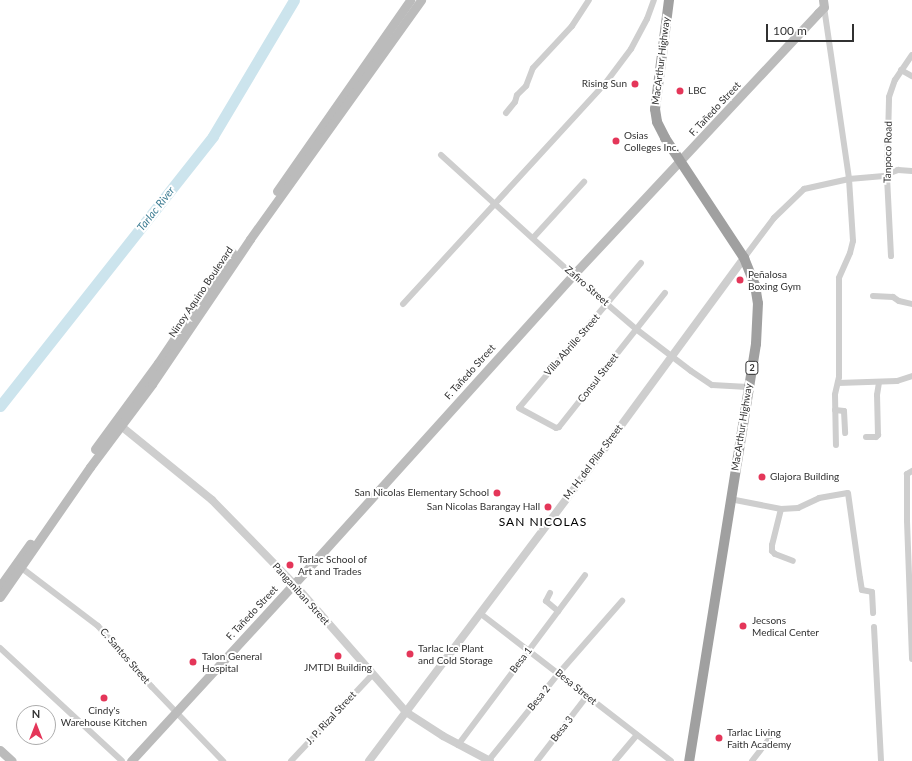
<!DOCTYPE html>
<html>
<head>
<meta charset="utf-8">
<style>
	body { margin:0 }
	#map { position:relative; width:912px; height:761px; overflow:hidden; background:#fff; font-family:Lato,sans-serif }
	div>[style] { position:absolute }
	.river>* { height:11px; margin:-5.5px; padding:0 5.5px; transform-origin:5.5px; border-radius:5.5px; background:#cce4ed }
	.minor>* { height:6px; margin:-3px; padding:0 3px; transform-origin:3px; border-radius:3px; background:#cecece }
	.tertiary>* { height:8px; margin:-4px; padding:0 4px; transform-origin:4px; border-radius:4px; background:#cecece }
	.secondary>* { height:9px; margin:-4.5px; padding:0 4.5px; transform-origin:4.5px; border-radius:4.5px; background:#bbb }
	.trunk>* { height:10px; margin:-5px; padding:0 5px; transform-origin:5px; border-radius:5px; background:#a0a0a0 }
	.dots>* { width:11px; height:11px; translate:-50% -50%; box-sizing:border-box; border:2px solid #fff; border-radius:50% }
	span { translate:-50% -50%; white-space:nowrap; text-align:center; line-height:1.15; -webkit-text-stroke:4px #fff; paint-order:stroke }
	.shield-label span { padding:1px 3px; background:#fff; border:1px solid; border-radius:3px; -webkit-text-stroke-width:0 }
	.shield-label { font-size:9px; color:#313131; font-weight:700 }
	.street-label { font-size:10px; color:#313131 }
	.poi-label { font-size:10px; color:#313131 }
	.right { translate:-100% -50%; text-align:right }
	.left { translate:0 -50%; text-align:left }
	.water-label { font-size:11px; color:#3e7d93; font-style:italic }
	.quarter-label { font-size:12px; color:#000; letter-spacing:1px }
	.north { position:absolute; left:16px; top:705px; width:40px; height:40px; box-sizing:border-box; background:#fff; border:1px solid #adadad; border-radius:50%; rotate:0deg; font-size:11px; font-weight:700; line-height:16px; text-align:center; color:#313131 }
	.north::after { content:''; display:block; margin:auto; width:14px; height:18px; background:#e43659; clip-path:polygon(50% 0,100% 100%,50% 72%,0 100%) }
	.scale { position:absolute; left:766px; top:24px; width:88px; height:18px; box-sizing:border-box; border:2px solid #313131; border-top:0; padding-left:5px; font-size:12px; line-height:14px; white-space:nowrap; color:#313131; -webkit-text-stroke:3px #fff; paint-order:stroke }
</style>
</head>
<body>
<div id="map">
	<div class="river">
		<div style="left:0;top:406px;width:344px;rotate:-51.7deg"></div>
		<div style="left:213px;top:136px;width:158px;rotate:-59.2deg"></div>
	</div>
	<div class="minor">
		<div style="left:824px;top:7px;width:174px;rotate:81.7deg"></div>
		<div style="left:849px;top:179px;width:62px;rotate:86.3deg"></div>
		<div style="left:853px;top:241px;width:12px;rotate:104deg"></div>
		<div style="left:850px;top:253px;width:27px;rotate:114deg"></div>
		<div style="left:839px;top:278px;width:99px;rotate:90deg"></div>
		<div style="left:839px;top:377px;width:18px;rotate:103deg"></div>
		<div style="left:835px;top:395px;width:50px;rotate:88.9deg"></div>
		<div style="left:901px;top:70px;width:13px;rotate:29deg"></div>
		<div style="left:506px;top:113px;width:14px;rotate:-51deg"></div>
		<div style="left:515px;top:102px;width:7px;rotate:-74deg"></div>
		<div style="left:517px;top:95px;width:13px;rotate:-45deg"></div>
		<div style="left:526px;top:86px;width:19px;rotate:-69deg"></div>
		<div style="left:533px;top:68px;width:57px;rotate:-47.1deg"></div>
		<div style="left:572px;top:26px;width:31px;rotate:-57deg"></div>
		<div style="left:441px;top:155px;width:178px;rotate:42.3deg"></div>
		<div style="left:573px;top:275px;width:83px;rotate:40.6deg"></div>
		<div style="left:636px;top:329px;width:69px;rotate:37.4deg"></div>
		<div style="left:691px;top:371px;width:25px;rotate:34deg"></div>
		<div style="left:712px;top:385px;width:36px;rotate:3deg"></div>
		<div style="left:887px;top:174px;width:12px;rotate:-20deg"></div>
		<div style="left:898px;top:170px;width:14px;rotate:4deg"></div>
		<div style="left:533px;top:238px;width:76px;rotate:-47.7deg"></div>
		<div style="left:891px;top:256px;width:80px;rotate:-92.9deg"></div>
		<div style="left:887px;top:176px;width:79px;rotate:-88.5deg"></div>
		<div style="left:889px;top:97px;width:18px;rotate:-71deg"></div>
		<div style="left:895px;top:80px;width:30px;rotate:-56deg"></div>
		<div style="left:744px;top:258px;width:50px;rotate:-53.1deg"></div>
		<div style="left:774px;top:218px;width:42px;rotate:-44deg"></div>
		<div style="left:804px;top:189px;width:46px;rotate:-12.5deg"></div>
		<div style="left:849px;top:179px;width:38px;rotate:-5deg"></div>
		<div style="left:641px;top:263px;width:189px;rotate:130.1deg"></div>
		<div style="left:519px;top:408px;width:42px;rotate:28.4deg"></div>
		<div style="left:556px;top:428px;width:3px;rotate:-18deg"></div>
		<div style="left:559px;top:427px;width:171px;rotate:-51.7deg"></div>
		<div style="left:873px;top:296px;width:20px;rotate:3deg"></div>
		<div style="left:893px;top:297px;width:7px;rotate:34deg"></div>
		<div style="left:899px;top:301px;width:13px;rotate:13deg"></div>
		<div style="left:403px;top:304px;width:297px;rotate:-47.5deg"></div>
		<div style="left:604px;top:85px;width:45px;rotate:-53.1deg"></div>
		<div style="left:631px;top:49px;width:34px;rotate:-62deg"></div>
		<div style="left:647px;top:19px;width:20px;rotate:-70deg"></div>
		<div style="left:838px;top:383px;width:59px;rotate:-1.9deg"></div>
		<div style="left:897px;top:381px;width:16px;rotate:-18deg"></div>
		<div style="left:835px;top:410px;width:9px;rotate:6deg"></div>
		<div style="left:844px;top:411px;width:22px;rotate:87deg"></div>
		<div style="left:866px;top:437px;width:10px"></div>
		<div style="left:876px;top:437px;width:3px;rotate:-45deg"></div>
		<div style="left:878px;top:435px;width:40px;rotate:-91.4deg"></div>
		<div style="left:877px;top:395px;width:13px;rotate:-81deg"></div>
		<div style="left:912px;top:471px;width:6px;rotate:149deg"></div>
		<div style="left:907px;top:474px;width:47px;rotate:90deg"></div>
		<div style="left:907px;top:521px;width:138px;rotate:87.9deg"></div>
		<div style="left:730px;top:499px;width:52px;rotate:11.1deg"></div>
		<div style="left:781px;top:509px;width:17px;rotate:-3deg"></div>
		<div style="left:798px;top:508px;width:23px;rotate:-25deg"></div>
		<div style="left:819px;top:498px;width:29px;rotate:-10deg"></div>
		<div style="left:848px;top:493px;width:86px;rotate:82deg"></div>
		<div style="left:860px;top:578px;width:12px;rotate:81deg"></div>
		<div style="left:862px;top:590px;width:10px;rotate:11deg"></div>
		<div style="left:872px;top:592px;width:21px;rotate:87deg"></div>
		<div style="left:781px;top:509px;width:37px;rotate:104deg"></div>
		<div style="left:772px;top:545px;width:6px;rotate:90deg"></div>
		<div style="left:772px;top:551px;width:4px;rotate:45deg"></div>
		<div style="left:775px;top:554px;width:19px;rotate:21deg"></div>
		<div style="left:19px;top:566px;width:99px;rotate:37.2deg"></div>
		<div style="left:98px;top:626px;width:81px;rotate:48.5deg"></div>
		<div style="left:152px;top:687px;width:103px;rotate:46.2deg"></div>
		<div style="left:550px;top:593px;width:9px;rotate:117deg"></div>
		<div style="left:546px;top:601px;width:16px;rotate:40deg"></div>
		<div style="left:481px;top:614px;width:240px;rotate:37.7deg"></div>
		<div style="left:874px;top:627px;width:134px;rotate:87deg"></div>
		<div style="left:0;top:648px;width:166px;rotate:42.8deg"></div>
		<div style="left:458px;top:745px;width:212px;rotate:-53.2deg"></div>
		<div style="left:489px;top:760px;width:112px;rotate:-51.2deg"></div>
		<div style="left:559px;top:673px;width:96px;rotate:-48.8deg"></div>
		<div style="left:291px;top:761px;width:118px;rotate:-46.7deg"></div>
		<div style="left:537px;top:761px;width:82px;rotate:-52.4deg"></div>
		<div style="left:615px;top:761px;width:34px;rotate:-50deg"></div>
		<div style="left:752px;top:761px;width:28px;rotate:-52deg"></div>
	</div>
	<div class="tertiary">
		<div style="left:116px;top:422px;width:124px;rotate:39.1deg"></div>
		<div style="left:212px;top:500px;width:117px;rotate:45.7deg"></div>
		<div style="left:294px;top:584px;width:170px;rotate:48.8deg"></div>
		<div style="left:406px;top:712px;width:44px;rotate:33deg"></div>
		<div style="left:443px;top:736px;width:53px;rotate:28deg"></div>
		<div style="left:369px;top:761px;width:394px;rotate:-53deg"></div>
		<div style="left:606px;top:446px;width:233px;rotate:-53.7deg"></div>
	</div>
	<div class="secondary">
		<div style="left:277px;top:191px;width:233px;rotate:-55.1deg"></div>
		<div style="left:95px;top:449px;width:107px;rotate:-53.8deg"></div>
		<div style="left:158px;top:363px;width:133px;rotate:-56.1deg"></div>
		<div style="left:0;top:586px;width:52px;rotate:-54.5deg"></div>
		<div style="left:0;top:597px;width:158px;rotate:-55.3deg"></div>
		<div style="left:90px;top:467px;width:104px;rotate:-53.2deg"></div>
		<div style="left:152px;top:384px;width:175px;rotate:-55.9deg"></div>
		<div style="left:250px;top:239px;width:294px;rotate:-54.4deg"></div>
		<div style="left:0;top:750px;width:16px;rotate:43deg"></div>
		<div style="left:131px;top:761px;width:241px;rotate:-47.4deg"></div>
		<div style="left:294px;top:584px;width:416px;rotate:-47.9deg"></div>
		<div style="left:573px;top:275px;width:359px;rotate:-46.9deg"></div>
		<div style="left:818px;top:13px;width:8px;rotate:-45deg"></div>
		<div style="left:824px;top:7px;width:7px;rotate:-98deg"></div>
	</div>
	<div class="trunk">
		<div style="left:669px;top:0;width:110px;rotate:97.3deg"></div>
		<div style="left:655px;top:109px;width:13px;rotate:81deg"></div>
		<div style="left:657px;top:122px;width:18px;rotate:63deg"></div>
		<div style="left:665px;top:138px;width:144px;rotate:56.6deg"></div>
		<div style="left:744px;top:258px;width:29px;rotate:68deg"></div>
		<div style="left:755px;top:285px;width:18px;rotate:81deg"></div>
		<div style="left:758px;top:303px;width:41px;rotate:92.8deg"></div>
		<div style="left:756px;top:344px;width:422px;rotate:99.1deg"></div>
	</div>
	<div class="dots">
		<div style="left:635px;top:84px;background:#e43659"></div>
		<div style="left:680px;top:91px;background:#e43659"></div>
		<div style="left:616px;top:141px;background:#e43659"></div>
		<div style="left:740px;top:280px;background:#e43659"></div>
		<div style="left:762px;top:477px;background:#e43659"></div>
		<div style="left:497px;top:493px;background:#e43659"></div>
		<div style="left:548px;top:507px;background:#e43659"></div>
		<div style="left:290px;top:565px;background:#e43659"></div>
		<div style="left:743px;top:626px;background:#e43659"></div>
		<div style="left:410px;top:654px;background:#e43659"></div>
		<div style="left:338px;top:656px;background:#e43659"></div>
		<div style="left:193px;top:662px;background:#e43659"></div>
		<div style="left:104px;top:698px;background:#e43659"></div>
		<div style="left:719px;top:738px;background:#e43659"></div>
	</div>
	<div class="shield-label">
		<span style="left:752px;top:368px">2</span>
	</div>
	<div class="street-label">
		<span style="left:661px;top:61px;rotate:-83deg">MacArthur Highway</span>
		<span style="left:715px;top:109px;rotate:-47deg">F. Tañedo Street</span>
		<span style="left:888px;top:152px;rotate:-89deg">Tanpoco Road</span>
		<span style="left:587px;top:286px;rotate:41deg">Zafiro Street</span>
		<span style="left:201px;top:292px;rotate:-56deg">Ninoy Aquino Boulevard</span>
		<span style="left:572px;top:345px;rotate:-49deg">Villa Abrille Street</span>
		<span style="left:470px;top:372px;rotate:-48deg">F. Tañedo Street</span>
		<span style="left:598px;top:378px;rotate:-52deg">Consul Street</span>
		<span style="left:742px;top:427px;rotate:-81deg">MacArthur Highway</span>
		<span style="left:593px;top:462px;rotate:-53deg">M. H. del Pilar Street</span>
		<span style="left:301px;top:594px;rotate:48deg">Panganiban Street</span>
		<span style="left:252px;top:613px;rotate:-47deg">F. Tañedo Street</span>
		<span style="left:125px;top:656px;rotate:49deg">C. Santos Street</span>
		<span style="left:521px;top:660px;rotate:-53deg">Besa 1</span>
		<span style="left:576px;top:687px;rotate:39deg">Besa Street</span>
		<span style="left:539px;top:698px;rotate:-51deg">Besa 2</span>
		<span style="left:331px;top:718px;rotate:-47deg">J. P. Rizal Street</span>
		<span style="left:562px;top:729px;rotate:-52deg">Besa 3</span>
	</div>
	<div class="poi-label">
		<span class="right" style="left:627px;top:84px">Rising Sun</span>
		<span class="left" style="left:688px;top:91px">LBC</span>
		<span class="left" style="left:624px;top:141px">Osias<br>Colleges Inc.</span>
		<span class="left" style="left:748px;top:280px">Peñalosa<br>Boxing Gym</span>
		<span class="left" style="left:770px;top:477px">Glajora Building</span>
		<span class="right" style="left:489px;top:493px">San Nicolas Elementary School</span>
		<span class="right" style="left:540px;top:507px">San Nicolas Barangay Hall</span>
		<span class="left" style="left:298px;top:565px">Tarlac School of<br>Art and Trades</span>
		<span class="left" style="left:752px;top:626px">Jecsons<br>Medical Center</span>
		<span class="left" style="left:418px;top:654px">Tarlac Ice Plant<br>and Cold Storage</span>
		<span class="left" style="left:202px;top:662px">Talon General<br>Hospital</span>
		<span style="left:338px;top:668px">JMTDI Building</span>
		<span style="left:104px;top:716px">Cindy's<br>Warehouse Kitchen</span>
		<span class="left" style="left:727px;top:738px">Tarlac Living<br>Faith Academy</span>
	</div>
	<div class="water-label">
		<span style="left:156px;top:209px;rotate:-52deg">Tarlac River</span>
	</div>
	<div class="quarter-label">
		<span style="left:543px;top:522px">SAN NICOLAS</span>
	</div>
	<div class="north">N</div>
	<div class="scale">100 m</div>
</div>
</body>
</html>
